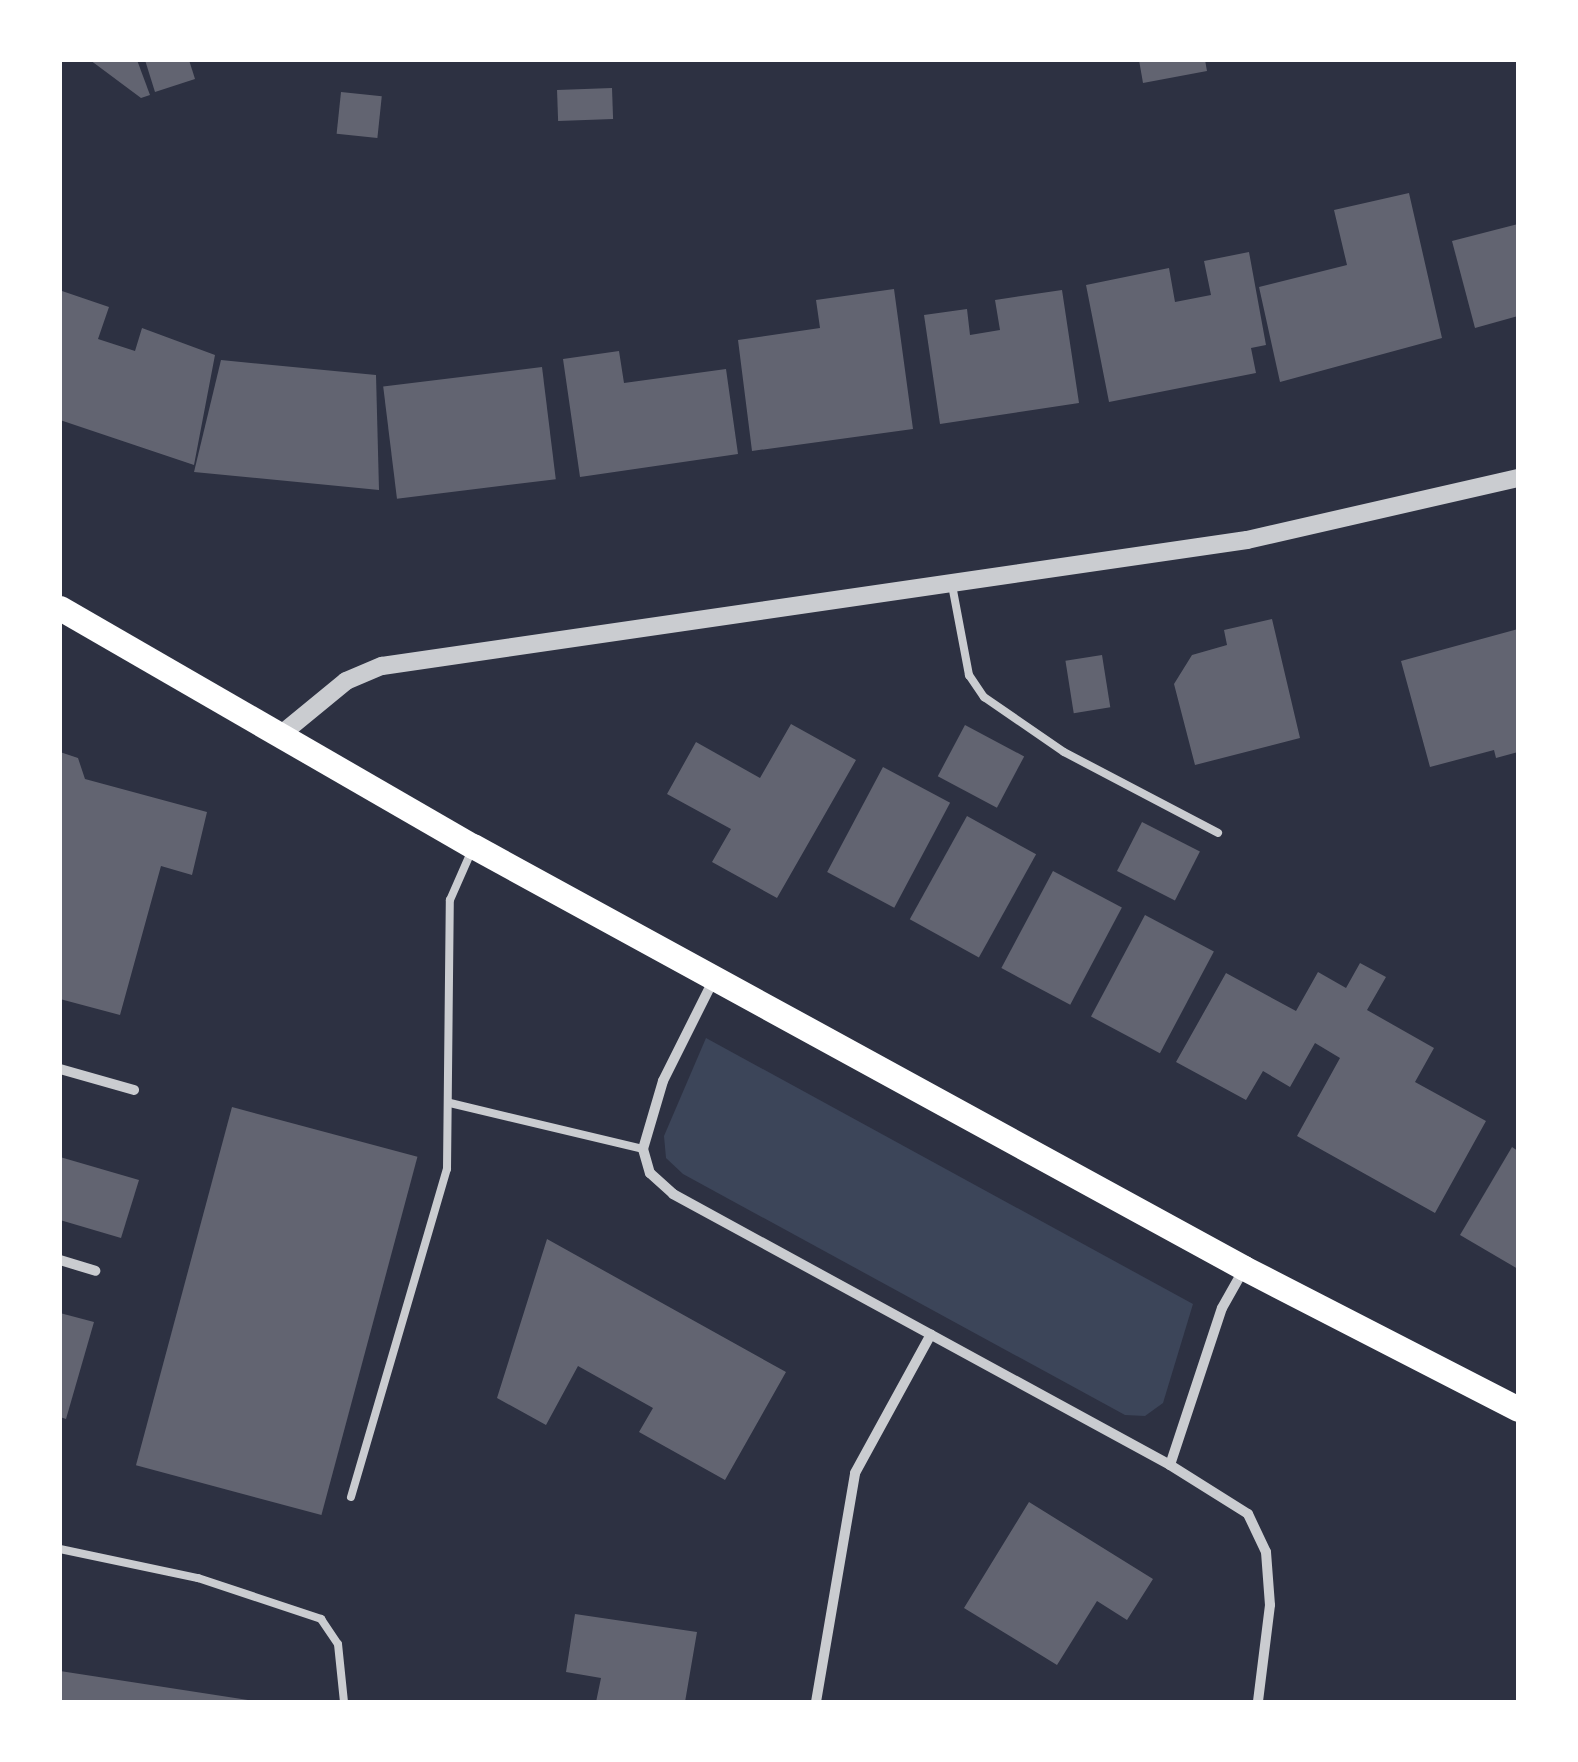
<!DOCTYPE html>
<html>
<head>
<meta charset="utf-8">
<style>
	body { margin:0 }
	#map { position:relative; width:1578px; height:1762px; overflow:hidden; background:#2d3142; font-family:"Public Sans",sans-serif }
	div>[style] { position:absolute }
	.green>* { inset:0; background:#3c4559 }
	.building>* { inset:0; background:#626471; transform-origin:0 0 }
	.service>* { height:8px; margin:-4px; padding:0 4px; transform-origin:4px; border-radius:4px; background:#caccd0 }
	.minor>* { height:10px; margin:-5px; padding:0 5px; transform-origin:5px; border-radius:5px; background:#caccd0 }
	.tertiary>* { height:18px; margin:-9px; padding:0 9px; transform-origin:9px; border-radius:9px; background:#caccd0 }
	.primary>* { height:25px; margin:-12.5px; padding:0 12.5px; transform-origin:12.5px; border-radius:12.5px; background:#fff }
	span { translate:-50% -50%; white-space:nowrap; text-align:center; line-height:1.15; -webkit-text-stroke:10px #fff; paint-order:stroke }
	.frame { position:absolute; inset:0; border:62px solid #fff; pointer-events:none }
</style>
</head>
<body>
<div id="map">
	<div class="green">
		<div style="clip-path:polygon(706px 1038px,1193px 1304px,1163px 1403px,1145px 1416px,1125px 1415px,683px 1174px,666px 1158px,664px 1136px)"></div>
	</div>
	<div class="building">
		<div style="clip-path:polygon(90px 60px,137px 60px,150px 95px,141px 98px)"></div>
		<div style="clip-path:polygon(145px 60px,189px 60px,195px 79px,155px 92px)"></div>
		<div style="clip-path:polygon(1139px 60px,1205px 60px,1207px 71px,1143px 83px)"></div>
		<div style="left:612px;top:88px;width:31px;height:55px;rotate:88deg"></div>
		<div style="left:341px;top:92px;width:41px;height:42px;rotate:6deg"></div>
		<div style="clip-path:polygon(1409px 193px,1442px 338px,1280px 382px,1259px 287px,1347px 265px,1334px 210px)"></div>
		<div style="clip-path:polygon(1518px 224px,1518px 316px,1475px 328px,1452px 241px)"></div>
		<div style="clip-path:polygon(1249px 252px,1266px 345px,1251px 348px,1256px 373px,1109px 402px,1086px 285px,1169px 268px,1175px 302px,1211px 295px,1204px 261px)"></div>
		<div style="clip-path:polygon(894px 289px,913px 429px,752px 451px,738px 340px,820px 328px,816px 300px)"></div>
		<div style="clip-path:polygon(1062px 290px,1079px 403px,940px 424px,924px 315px,967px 309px,970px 335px,1000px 330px,995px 300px)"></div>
		<div style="clip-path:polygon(62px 291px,109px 307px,98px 339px,135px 351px,142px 328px,215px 355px,194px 465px,60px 420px)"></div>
		<div style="clip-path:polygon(619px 351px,624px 383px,726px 369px,738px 454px,580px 477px,563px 359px)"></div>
		<div style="clip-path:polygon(221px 360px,376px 375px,379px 490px,194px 472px)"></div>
		<div style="left:542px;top:367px;width:113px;height:160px;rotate:83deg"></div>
		<div style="clip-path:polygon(1272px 619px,1300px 738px,1195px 765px,1174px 684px,1192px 655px,1227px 645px,1224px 630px)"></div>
		<div style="clip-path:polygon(1518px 629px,1518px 752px,1496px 758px,1494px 750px,1430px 767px,1401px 661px)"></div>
		<div style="left:1102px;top:655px;width:53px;height:37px;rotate:81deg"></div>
		<div style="clip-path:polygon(791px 724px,856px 760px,777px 898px,712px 862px,731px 829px,667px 794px,696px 742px,760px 778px)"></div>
		<div style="left:965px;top:725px;width:67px;height:58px;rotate:28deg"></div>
		<div style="clip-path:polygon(60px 752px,78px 758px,85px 779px,207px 812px,192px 875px,161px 866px,120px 1015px,60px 999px)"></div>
		<div style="left:883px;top:767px;width:76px;height:119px;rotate:28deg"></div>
		<div style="left:967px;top:816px;width:79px;height:118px;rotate:29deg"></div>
		<div style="left:1142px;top:822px;width:65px;height:55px;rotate:27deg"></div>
		<div style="left:1053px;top:871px;width:78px;height:110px;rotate:28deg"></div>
		<div style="left:1145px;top:915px;width:78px;height:115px;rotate:28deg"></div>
		<div style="clip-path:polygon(1360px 963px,1386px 977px,1367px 1010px,1434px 1048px,1415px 1082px,1486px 1121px,1435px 1213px,1297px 1136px,1340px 1058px,1315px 1043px,1290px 1087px,1263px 1071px,1246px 1100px,1176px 1062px,1226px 973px,1296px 1011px,1318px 972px,1346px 988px)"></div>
		<div style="left:232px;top:1107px;width:192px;height:371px;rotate:15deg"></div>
		<div style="clip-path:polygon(1512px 1147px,1518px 1151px,1518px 1269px,1460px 1235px)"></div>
		<div style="clip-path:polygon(60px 1157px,139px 1180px,121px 1238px,60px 1220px)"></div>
		<div style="clip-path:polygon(547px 1239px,786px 1372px,725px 1480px,639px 1432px,653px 1408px,578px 1366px,546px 1425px,497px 1398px)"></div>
		<div style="clip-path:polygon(60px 1313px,94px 1322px,66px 1419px,60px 1417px)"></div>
		<div style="clip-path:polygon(1029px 1502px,1153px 1579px,1127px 1620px,1097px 1601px,1057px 1665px,964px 1608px)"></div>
		<div style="clip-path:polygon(575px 1614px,697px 1632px,685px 1702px,596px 1702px,601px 1678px,566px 1672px)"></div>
		<div style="clip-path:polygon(60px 1671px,248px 1700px,248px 1702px,60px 1702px)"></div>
	</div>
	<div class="service">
		<div style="left:952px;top:585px;width:92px;rotate:79.3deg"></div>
		<div style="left:969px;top:675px;width:27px;rotate:56deg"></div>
		<div style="left:984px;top:697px;width:97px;rotate:34.5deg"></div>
		<div style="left:1064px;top:752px;width:174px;rotate:27.7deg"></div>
		<div style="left:450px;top:1103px;width:198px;rotate:13.4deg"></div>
		<div style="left:351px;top:1497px;width:342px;rotate:-73.7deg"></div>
		<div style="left:447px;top:1169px;width:269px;rotate:-89.4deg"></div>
		<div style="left:450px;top:900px;width:55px;rotate:-66.3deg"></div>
		<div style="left:60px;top:1549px;width:141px;rotate:11.9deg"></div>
		<div style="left:198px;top:1578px;width:130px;rotate:18.4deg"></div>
		<div style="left:321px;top:1619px;width:30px;rotate:56deg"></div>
		<div style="left:338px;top:1644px;width:58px;rotate:84.1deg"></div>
	</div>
	<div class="minor">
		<div style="left:714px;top:979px;width:114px;rotate:116.6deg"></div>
		<div style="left:663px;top:1081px;width:71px;rotate:106.4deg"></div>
		<div style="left:643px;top:1149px;width:25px;rotate:74deg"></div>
		<div style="left:650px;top:1173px;width:31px;rotate:42deg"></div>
		<div style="left:673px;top:1194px;width:566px;rotate:28.6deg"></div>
		<div style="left:1170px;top:1465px;width:165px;rotate:-71.7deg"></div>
		<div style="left:1222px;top:1308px;width:45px;rotate:-60.6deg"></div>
		<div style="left:60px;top:1069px;width:77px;rotate:15.8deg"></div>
		<div style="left:60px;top:1260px;width:37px;rotate:17deg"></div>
		<div style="left:1170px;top:1465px;width:92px;rotate:32.1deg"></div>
		<div style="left:1248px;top:1514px;width:42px;rotate:64.7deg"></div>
		<div style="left:1266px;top:1552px;width:53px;rotate:85.7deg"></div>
		<div style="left:1270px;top:1605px;width:98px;rotate:97.1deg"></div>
		<div style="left:816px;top:1702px;width:232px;rotate:-80.3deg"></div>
		<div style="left:855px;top:1473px;width:158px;rotate:-61.3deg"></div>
	</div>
	<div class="tertiary">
		<div style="left:284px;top:732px;width:80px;rotate:-39.4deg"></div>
		<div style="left:346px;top:681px;width:39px;rotate:-23deg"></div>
		<div style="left:382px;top:666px;width:874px;rotate:-8.29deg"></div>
		<div style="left:1247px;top:540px;width:278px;rotate:-12.9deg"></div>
	</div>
	<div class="primary">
		<div style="left:60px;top:608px;width:477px;rotate:30deg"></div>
		<div style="left:473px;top:846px;width:879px;rotate:28.69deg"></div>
		<div style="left:1244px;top:1268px;width:308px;rotate:27.2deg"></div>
	</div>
	<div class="frame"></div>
</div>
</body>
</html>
